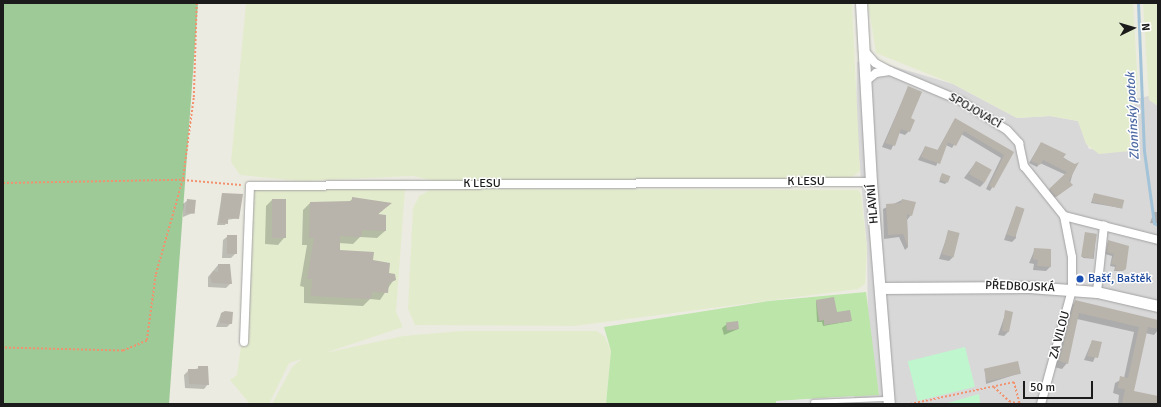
<!DOCTYPE html>
<html>
<head>
<meta charset="utf-8">
<style>
	body { margin:0 }
	#map { position:relative; width:1161px; height:407px; overflow:hidden; background:#ecebe1; font-family:Signika,sans-serif }
	div>[style] { position:absolute }
	.residential>* { inset:0; background:#d9d8d8 }
	.farmland>* { inset:0; background:#e3ebcd }
	.grass>* { inset:0; background:#bce5a9 }
	.forest>* { inset:0; background:#9eca98 }
	.park>* { inset:0; background:#bff6cd; transform-origin:0 0 }
	.parking>* { inset:0; background:#e7e7e7 }
	.shadow>* { inset:0; background:#0003; transform-origin:0 0 }
	.stream>* { height:3px; margin:-1.5px; padding:0 1.5px; transform-origin:1.5px; border-radius:1.5px; background:#a3c3d8 }
	.building>* { inset:0; background:#b8b3ab; transform-origin:0 0 }
	.path>* { height:1.5px; margin-top:-0.75px; transform-origin:0; background:repeating-linear-gradient(90deg,#f2916d 0 2px,transparent 0 4px) }
	.roads { filter:drop-shadow(0 0 1px #a2a2a2) drop-shadow(0 0 1px #a2a2a2) }
	.service>* { height:4px; margin:-2px; padding:0 2px; transform-origin:2px; border-radius:2px; background:#fff }
	.minor>* { height:8px; margin:-4px; padding:0 4px; transform-origin:4px; border-radius:4px; background:#fff }
	.tertiary>* { height:11px; margin:-5.5px; padding:0 5.5px; transform-origin:5.5px; border-radius:5.5px; background:#fff }
	.dots>* { width:11px; height:11px; translate:-50% -50%; box-sizing:border-box; border:2px solid #fff; border-radius:50% }
	span { translate:-50% -50%; white-space:nowrap; text-align:center; line-height:1.15; -webkit-text-stroke:3px #fff; paint-order:stroke }
	.street-label { font-size:12px; color:#1b1b1b }
	.transit-label { font-size:12px; color:#164399 }
	.left { translate:0 -50%; text-align:left }
	.water-label { font-size:13px; color:#4e6aa5; font-style:italic }
	.frame { position:absolute; inset:0; border:4px solid #1b1b1b; pointer-events:none }
	.north { position:absolute; left:1113px; top:8px; width:40px; height:40px; -webkit-text-stroke:3px #fff; paint-order:stroke; rotate:85deg; font-size:11px; font-weight:700; line-height:16px; text-align:center; color:#1b1b1b }
	.north::after { content:''; display:block; margin:auto; width:14px; height:18px; background:#1b1b1b; clip-path:polygon(50% 0,100% 100%,50% 72%,0 100%) }
	.scale { position:absolute; left:1023px; top:381px; width:70px; height:18px; box-sizing:border-box; border:2px solid #1b1b1b; border-top:0; padding-left:5px; font-size:12px; line-height:14px; white-space:nowrap; color:#1b1b1b; -webkit-text-stroke:3px #fff; paint-order:stroke }
</style>
</head>
<body>
<div id="map">
	<div class="residential">
		<div style="clip-path:polygon(857px 62px,882px 63px,953px 84px,1017px 118px,1050px 116px,1078px 121px,1089px 149px,1130px 151px,1136px 135px,1134px 99px,1149px 96px,1158px 106px,1158px 404px,776px 404px,776px 401px,879px 395px,868px 327px,867px 248px,856px 124px)"></div>
	</div>
	<div class="farmland">
		<div style="clip-path:polygon(246px 3px,852px 3px,860px 171px,852px 177px,793px 180px,435px 181px,413px 176px,301px 181px,240px 175px,231px 162px)"></div>
		<div style="clip-path:polygon(868px 3px,1133px 3px,1138px 89px,1132px 102px,1136px 135px,1130px 151px,1099px 154px,1086px 144px,1078px 121px,1050px 116px,1017px 118px,953px 84px,876px 53px)"></div>
		<div style="clip-path:polygon(1143px 3px,1158px 3px,1158px 106px,1149px 100px)"></div>
		<div style="clip-path:polygon(253px 189px,405px 189px,396px 312px,403px 327px,325px 353px,403px 336px,461px 331px,597px 331px,605px 337px,611px 351px,606px 404px,272px 404px,292px 367px,302px 359px,289px 363px,269px 404px,250px 404px,230px 380px,237px 375px,241px 346px,248px 344px)"></div>
		<div style="clip-path:polygon(481px 189px,858px 190px,861px 194px,867px 248px,865px 284px,858px 289px,574px 326px,415px 325px,408px 309px,413px 208px,419px 196px,430px 190px)"></div>
	</div>
	<div class="grass">
		<div style="clip-path:polygon(866px 292px,879px 395px,777px 401px,776px 404px,606px 404px,611px 351px,604px 327px,769px 301px)"></div>
	</div>
	<div class="forest">
		<div style="clip-path:polygon(3px 3px,198px 3px,169px 404px,3px 404px)"></div>
	</div>
	<div class="park">
		<div style="left:965px;top:347px;width:41px;height:59px;rotate:76deg"></div>
		<div style="clip-path:polygon(979px 394px,980px 404px,944px 404px)"></div>
	</div>
	<div class="parking">
		<div style="clip-path:polygon(854px 396px,854px 404px,776px 404px,776px 401px)"></div>
	</div>
	<div class="shadow">
		<div style="clip-path:polygon(908px 88px,909px 131px,905px 135px,899px 133px,891px 150px,882px 147px)"></div>
		<div style="clip-path:polygon(955px 119px,1013px 152px,990px 191px,986px 189px,1001px 158px,961px 134px,952px 148px,946px 145px,936px 166px,918px 160px,925px 147px,937px 151px)"></div>
		<div style="clip-path:polygon(1041px 143px,1075px 165px,1069px 187px,1053px 199px,1047px 192px,1066px 175px,1040px 163px,1037px 167px,1029px 163px)"></div>
		<div style="clip-path:polygon(976px 162px,984px 183px,980px 187px,964px 178px)"></div>
		<div style="clip-path:polygon(943px 174px,947px 182px,945px 184px,939px 182px)"></div>
		<div style="clip-path:polygon(222px 194px,238px 218px,227px 220px,225px 225px,217px 225px)"></div>
		<div style="clip-path:polygon(1094px 194px,1122px 201px,1121px 208px,1091px 203px)"></div>
		<div style="clip-path:polygon(353px 198px,383px 210px,377px 215px,385px 231px,377px 238px,360px 237px,353px 244px,339px 243px,338px 251px,372px 261px,395px 278px,380px 300px,370px 299px,363px 306px,304px 303px,304px 287px,300px 286px,307px 245px,302px 245px,303px 210px,310px 203px,348px 203px)"></div>
		<div style="clip-path:polygon(188px 200px,195px 212px,183px 217px,183px 204px)"></div>
		<div style="clip-path:polygon(272px 200px,284px 238px,278px 245px,265px 244px,266px 206px)"></div>
		<div style="clip-path:polygon(902px 200px,911px 215px,907px 220px,908px 247px,905px 250px,899px 237px,884px 239px,883px 209px)"></div>
		<div style="clip-path:polygon(1016px 207px,1016px 238px,1012px 242px,1004px 240px)"></div>
		<div style="clip-path:polygon(1154px 212px,1158px 212px,1158px 224px,1150px 223px)"></div>
		<div style="clip-path:polygon(949px 231px,953px 257px,949px 261px,939px 259px)"></div>
		<div style="left:1085px;top:233px;width:11px;height:25px;rotate:5deg"></div>
		<div style="clip-path:polygon(228px 236px,235px 254px,231px 258px,222px 258px,223px 240px)"></div>
		<div style="clip-path:polygon(1108px 241px,1123px 271px,1114px 271px,1115px 267px,1110px 266px,1112px 256px,1105px 254px)"></div>
		<div style="clip-path:polygon(1035px 249px,1050px 250px,1050px 267px,1046px 271px,1033px 270px,1034px 264px,1029px 263px)"></div>
		<div style="clip-path:polygon(218px 265px,231px 283px,226px 288px,208px 287px,208px 277px)"></div>
		<div style="clip-path:polygon(816px 301px,836px 313px,851px 321px,823px 326px,822px 322px,817px 322px)"></div>
		<div style="clip-path:polygon(1075px 302px,1158px 321px,1158px 330px,1154px 335px,1145px 333px,1133px 392px,1158px 397px,1158px 404px,1118px 404px,1119px 395px,1113px 393px,1115px 383px,1124px 378px,1134px 332px,1077px 319px,1067px 363px,1062px 369px,1054px 367px,1070px 307px)"></div>
		<div style="clip-path:polygon(1006px 312px,1008px 332px,1004px 336px,998px 335px)"></div>
		<div style="clip-path:polygon(221px 314px,231px 323px,227px 327px,216px 327px)"></div>
		<div style="clip-path:polygon(727px 324px,738px 329px,724px 335px,722px 328px)"></div>
		<div style="clip-path:polygon(1092px 341px,1101px 343px,1093px 362px,1084px 360px)"></div>
		<div style="clip-path:polygon(207px 367px,208px 384px,204px 389px,185px 388px,184px 375px,189px 370px)"></div>
		<div style="clip-path:polygon(985px 370px,1020px 373px,986px 384px)"></div>
	</div>
	<div class="stream">
		<div style="left:1138px;top:3px;width:148px;rotate:87.7deg"></div>
		<div style="left:1144px;top:151px;width:73px;rotate:82.1deg"></div>
		<div style="left:1154px;top:223px;width:4px;rotate:27deg"></div>
	</div>
	<div class="building">
		<div style="clip-path:polygon(908px 86px,922px 92px,911px 118px,915px 120px,910px 132px,901px 129px,895px 146px,885px 143px)"></div>
		<div style="clip-path:polygon(955px 118px,1014px 152px,994px 188px,989px 186px,1004px 155px,964px 131px,956px 146px,948px 142px,940px 164px,921px 157px,925px 146px,938px 150px)"></div>
		<div style="clip-path:polygon(1041px 142px,1066px 154px,1063px 158px,1075px 164px,1079px 162px,1069px 181px,1073px 185px,1056px 197px,1049px 189px,1067px 172px,1043px 160px,1040px 165px,1031px 161px)"></div>
		<div style="left:976px;top:161px;width:18px;height:15px;rotate:29deg"></div>
		<div style="left:942px;top:173px;width:9px;height:7px;rotate:21deg"></div>
		<div style="clip-path:polygon(222px 193px,243px 194px,239px 219px,228px 218px,228px 224px,219px 223px)"></div>
		<div style="left:1094px;top:193px;width:31px;height:9px;rotate:13deg"></div>
		<div style="clip-path:polygon(352px 197px,392px 203px,378px 214px,386px 215px,386px 231px,362px 230px,361px 237px,340px 236px,340px 250px,374px 252px,373px 260px,390px 263px,389px 273px,395px 274px,396px 280px,389px 283px,388px 293px,372px 292px,371px 299px,311px 296px,312px 279px,307px 279px,314px 238px,309px 238px,310px 202px,352px 201px)"></div>
		<div style="left:187px;top:199px;width:9px;height:14px;rotate:6deg"></div>
		<div style="left:272px;top:199px;width:14px;height:39px"></div>
		<div style="clip-path:polygon(902px 199px,916px 202px,912px 216px,907px 214px,908px 247px,903px 234px,888px 235px,886px 204px,901px 203px)"></div>
		<div style="left:1016px;top:206px;width:9px;height:30px;rotate:18deg"></div>
		<div style="left:948px;top:230px;width:12px;height:25px;rotate:14deg"></div>
		<div style="left:1085px;top:232px;width:12px;height:25px;rotate:9deg"></div>
		<div style="left:227px;top:235px;width:10px;height:19px"></div>
		<div style="clip-path:polygon(1108px 240px,1129px 246px,1126px 269px,1123px 271px,1115px 270px,1116px 265px,1111px 264px,1114px 254px,1107px 252px)"></div>
		<div style="clip-path:polygon(1034px 248px,1051px 249px,1051px 267px,1037px 266px,1038px 260px,1033px 259px)"></div>
		<div style="clip-path:polygon(218px 264px,230px 264px,232px 284px,212px 283px,210px 277px,213px 271px,218px 272px)"></div>
		<div style="clip-path:polygon(834px 297px,837px 312px,850px 310px,852px 321px,824px 325px,824px 320px,819px 321px,816px 300px)"></div>
		<div style="clip-path:polygon(1075px 300px,1158px 320px,1158px 329px,1148px 327px,1134px 391px,1158px 396px,1158px 404px,1122px 404px,1125px 389px,1118px 388px,1120px 376px,1128px 378px,1139px 327px,1079px 313px,1068px 364px,1059px 361px)"></div>
		<div style="clip-path:polygon(1005px 310px,1013px 312px,1009px 332px,1002px 331px)"></div>
		<div style="clip-path:polygon(225px 311px,233px 312px,232px 324px,220px 323px,221px 313px)"></div>
		<div style="left:738px;top:321px;width:8px;height:12px;rotate:83deg"></div>
		<div style="clip-path:polygon(1092px 340px,1102px 342px,1098px 358px,1087px 356px)"></div>
		<div style="left:1018px;top:361px;width:13px;height:35px;rotate:77deg"></div>
		<div style="clip-path:polygon(198px 366px,208px 366px,209px 385px,189px 384px,188px 369px,198px 369px)"></div>
	</div>
	<div class="path">
		<div style="left:197px;top:3px;width:95px;rotate:91.8deg"></div>
		<div style="left:194px;top:98px;width:83px;rotate:97.6deg"></div>
		<div style="left:183px;top:180px;width:58px;rotate:4.9deg"></div>
		<div style="left:3px;top:183px;width:180px;rotate:-1deg"></div>
		<div style="left:183px;top:180px;width:99px;rotate:105.9deg"></div>
		<div style="left:156px;top:275px;width:67px;rotate:97.8deg"></div>
		<div style="left:147px;top:341px;width:26px;rotate:157deg"></div>
		<div style="left:123px;top:351px;width:120px;rotate:-178.6deg"></div>
		<div style="left:994px;top:387px;width:21px;rotate:43deg"></div>
		<div style="left:1009px;top:401px;width:10px;rotate:17deg"></div>
		<div style="left:910px;top:404px;width:106px;rotate:-11.9deg"></div>
		<div style="left:1014px;top:382px;width:23px;rotate:75deg"></div>
	</div>
	<div class="roads">
		<div class="service">
			<div style="left:813px;top:402px;width:76px;rotate:-2.3deg"></div>
		</div>
		<div class="minor">
			<div style="left:863px;top:49px;width:18px;rotate:49deg"></div>
			<div style="left:875px;top:63px;width:17px;rotate:28deg"></div>
			<div style="left:866px;top:81px;width:13px;rotate:-39deg"></div>
			<div style="left:876px;top:73px;width:14px;rotate:-8deg"></div>
			<div style="left:890px;top:71px;width:77px;rotate:22.9deg"></div>
			<div style="left:961px;top:101px;width:54px;rotate:32.2deg"></div>
			<div style="left:1007px;top:130px;width:18px;rotate:47deg"></div>
			<div style="left:1019px;top:143px;width:24px;rotate:78deg"></div>
			<div style="left:1024px;top:166px;width:64px;rotate:51.3deg"></div>
			<div style="left:1064px;top:216px;width:42px;rotate:79deg"></div>
			<div style="left:1072px;top:257px;width:33px;rotate:90deg"></div>
			<div style="left:1072px;top:290px;width:118px;rotate:105.2deg"></div>
			<div style="left:1064px;top:216px;width:97px;rotate:14.3deg"></div>
			<div style="left:1097px;top:292px;width:67px;rotate:-84deg"></div>
			<div style="left:244px;top:342px;width:156px;rotate:-87.8deg"></div>
			<div style="left:250px;top:186px;width:621px;rotate:-0.37deg"></div>
		</div>
		<div class="tertiary">
			<div style="left:861px;top:3px;width:179px;rotate:86.8deg"></div>
			<div style="left:871px;top:182px;width:223px;rotate:85.4deg"></div>
			<div style="left:880px;top:288px;width:149px;rotate:-0.4deg"></div>
			<div style="left:1029px;top:287px;width:68px;rotate:4.2deg"></div>
			<div style="left:1097px;top:292px;width:63px;rotate:12.9deg"></div>
		</div>
	</div>
	<div class="dots">
		<div style="left:1080px;top:279px;background:#1a4fb4"></div>
	</div>
	<div class="street-label">
		<span style="left:975px;top:111px;rotate:30deg">SPOJOVACÍ</span>
		<span style="left:806px;top:182px">K LESU</span>
		<span style="left:482px;top:184px">K LESU</span>
		<span style="left:873px;top:204px;rotate:-95deg">HLAVNÍ</span>
		<span style="left:1020px;top:287px;rotate:2deg">PŘEDBOJSKÁ</span>
		<span style="left:1060px;top:335px;rotate:-75deg">ZA VILOU</span>
	</div>
	<div class="transit-label">
		<span class="left" style="left:1088px;top:279px">Bašť, Baštěk</span>
	</div>
	<div class="water-label">
		<span style="left:1133px;top:116px;rotate:-93deg">Zlonínský potok</span>
	</div>
	<div class="frame"></div>
	<div class="north">N</div>
	<div class="scale">50 m</div>
</div>
</body>
</html>
